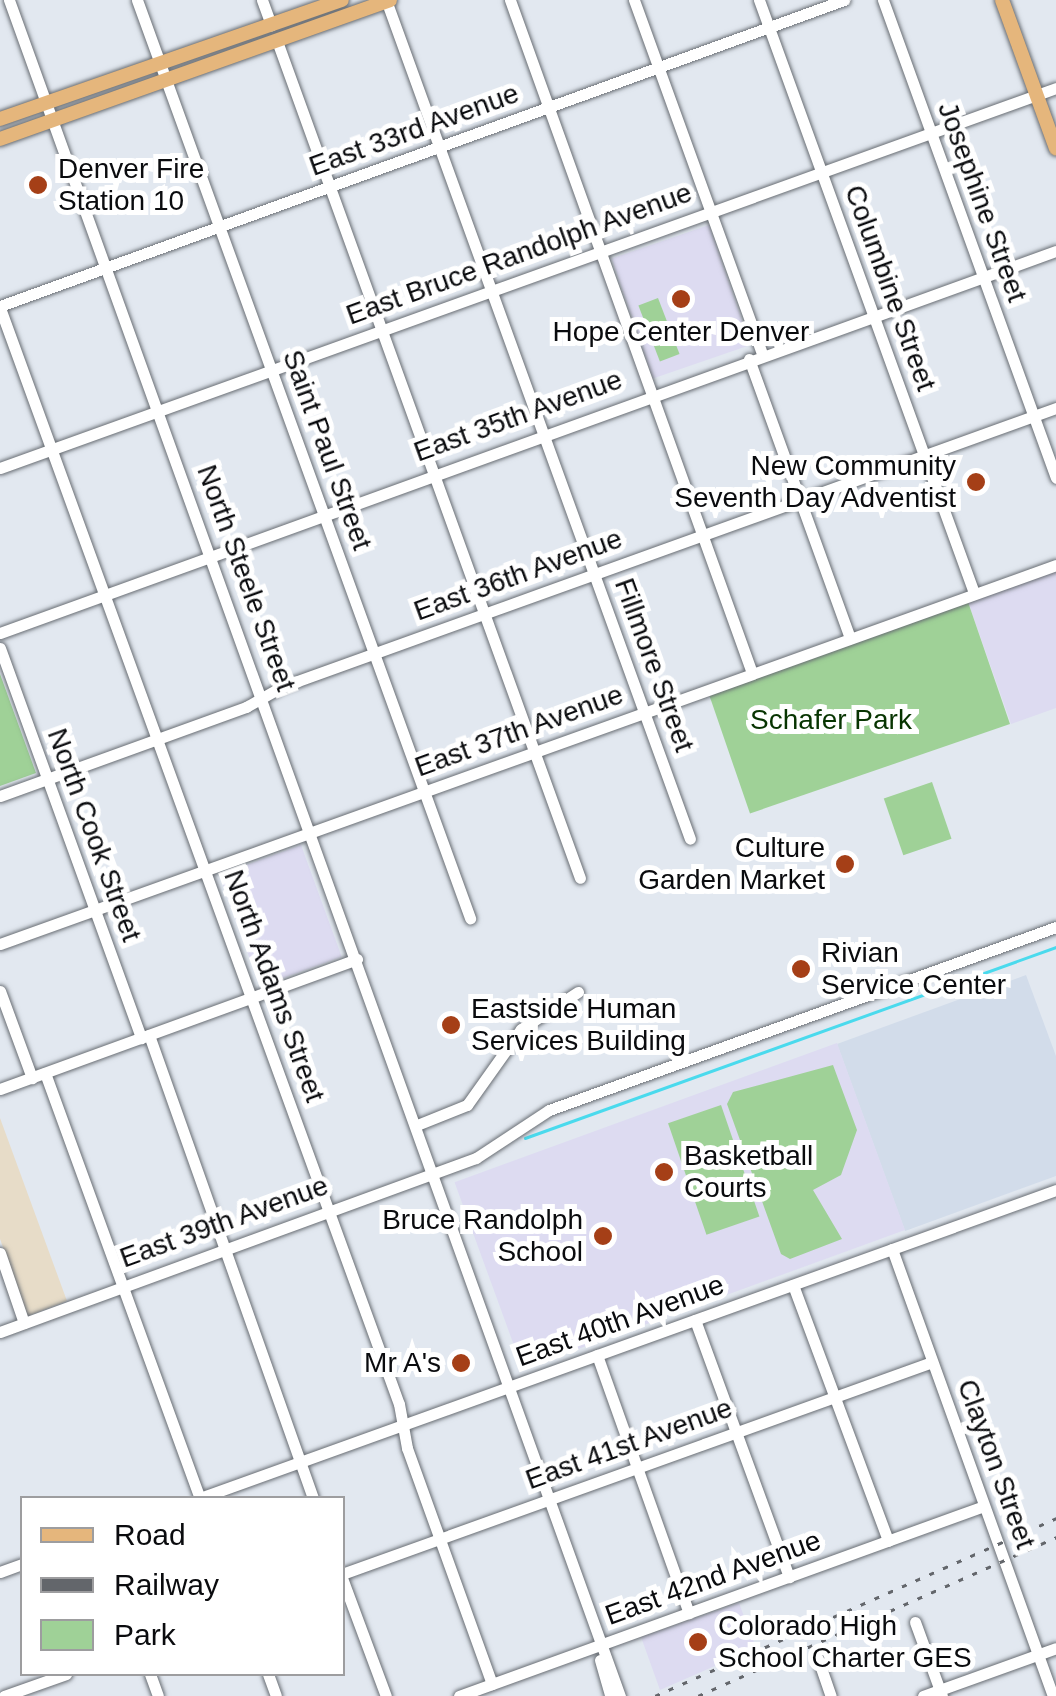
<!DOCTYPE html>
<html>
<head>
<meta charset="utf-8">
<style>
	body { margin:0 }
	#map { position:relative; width:1056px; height:1696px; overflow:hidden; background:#e2e8f0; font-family:Helvetica,sans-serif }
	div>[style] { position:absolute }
	.commercial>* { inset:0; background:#e7dcc8 }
	.built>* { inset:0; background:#d2dcea }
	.education>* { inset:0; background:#dddbf1; transform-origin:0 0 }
	.green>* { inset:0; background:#9fd197; transform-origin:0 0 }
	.stream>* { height:2.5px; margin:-1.25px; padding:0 1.25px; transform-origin:1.25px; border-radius:1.25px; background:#4adaed }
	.roads { filter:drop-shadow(0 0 2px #686d73) drop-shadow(0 0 2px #686d73) }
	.minor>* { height:11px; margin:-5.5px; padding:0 5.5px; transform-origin:5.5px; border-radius:5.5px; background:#fff }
	.major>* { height:14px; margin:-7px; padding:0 7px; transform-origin:7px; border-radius:7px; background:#e5b67c }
	.rail>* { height:2.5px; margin-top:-1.25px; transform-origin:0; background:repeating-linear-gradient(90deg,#63666b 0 5px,transparent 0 15px) }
	.dots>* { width:28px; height:28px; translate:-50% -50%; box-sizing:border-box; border:5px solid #fff; border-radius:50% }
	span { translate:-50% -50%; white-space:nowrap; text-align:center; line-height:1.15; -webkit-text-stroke:10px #fff; paint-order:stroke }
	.street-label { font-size:28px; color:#0a0b0e }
	.poi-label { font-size:28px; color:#0a0b0e }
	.left { translate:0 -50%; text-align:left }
	.right { translate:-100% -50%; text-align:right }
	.park-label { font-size:28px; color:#073401 }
	.legend { position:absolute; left:20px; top:1496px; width:325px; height:180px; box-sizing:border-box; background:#fff; border:2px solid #9d9d9f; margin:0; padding:12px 18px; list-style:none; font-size:30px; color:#0a0b0e }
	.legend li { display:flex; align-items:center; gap:20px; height:50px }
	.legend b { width:50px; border:2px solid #9d9d9f }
</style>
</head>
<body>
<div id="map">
	<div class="commercial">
		<div style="clip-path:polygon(0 1118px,67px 1301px,28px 1316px,0 1239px)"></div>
	</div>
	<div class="built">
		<div style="clip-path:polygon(1026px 975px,1056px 1056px,1056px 1176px,905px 1231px,837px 1044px)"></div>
	</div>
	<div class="education">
		<div style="left:709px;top:225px;width:127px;height:103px;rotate:71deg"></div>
		<div style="clip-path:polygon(1056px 570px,1056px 708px,1011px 724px,968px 602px)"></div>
		<div style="left:301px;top:845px;width:119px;height:87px;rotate:70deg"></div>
		<div style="left:837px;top:1043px;width:199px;height:407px;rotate:70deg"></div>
		<div style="clip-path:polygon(739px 1603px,756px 1648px,660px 1690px,641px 1637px)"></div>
	</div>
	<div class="green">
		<div style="left:658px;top:298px;width:60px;height:21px;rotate:69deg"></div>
		<div style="left:968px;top:602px;width:129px;height:275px;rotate:71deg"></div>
		<div style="clip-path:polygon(0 674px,36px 773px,0 786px)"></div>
		<div style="left:932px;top:782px;width:60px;height:51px;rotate:71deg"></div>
		<div style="clip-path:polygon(833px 1065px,857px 1130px,841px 1175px,813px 1190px,842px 1239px,790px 1259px,781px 1254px,727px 1104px,733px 1092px)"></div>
		<div style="left:721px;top:1105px;width:118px;height:56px;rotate:71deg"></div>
	</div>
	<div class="stream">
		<div style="left:525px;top:1138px;width:564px;rotate:-19.78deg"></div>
	</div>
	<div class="roads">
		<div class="minor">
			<div style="left:9px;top:0;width:1803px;rotate:70.19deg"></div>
			<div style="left:137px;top:0;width:977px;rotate:70.06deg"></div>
			<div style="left:262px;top:0;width:27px;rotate:70deg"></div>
			<div style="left:386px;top:0;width:892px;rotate:70.08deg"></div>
			<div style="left:510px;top:0;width:715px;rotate:70.22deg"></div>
			<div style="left:634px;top:0;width:376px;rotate:70.1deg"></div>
			<div style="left:759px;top:0;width:631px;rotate:70.07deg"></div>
			<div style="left:883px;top:0;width:508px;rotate:70.1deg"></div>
			<div style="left:277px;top:41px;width:890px;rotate:70.1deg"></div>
			<div style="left:0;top:306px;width:898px;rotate:-19.93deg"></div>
			<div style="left:0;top:308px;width:1166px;rotate:70deg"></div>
			<div style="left:399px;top:1404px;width:45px;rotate:79.7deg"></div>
			<div style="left:407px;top:1448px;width:251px;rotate:70.2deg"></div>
			<div style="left:749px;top:359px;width:297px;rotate:70.1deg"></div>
			<div style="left:0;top:468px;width:1122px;rotate:-19.79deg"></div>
			<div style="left:0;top:633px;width:1123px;rotate:-19.89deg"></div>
			<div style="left:0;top:648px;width:415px;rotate:70.1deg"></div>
			<div style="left:0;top:796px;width:262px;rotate:-19.9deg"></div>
			<div style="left:246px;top:707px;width:40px;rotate:-29.7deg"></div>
			<div style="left:281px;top:687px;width:824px;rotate:-19.8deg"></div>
			<div style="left:0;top:944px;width:1122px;rotate:-19.74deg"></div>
			<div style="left:0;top:991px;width:93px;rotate:69.8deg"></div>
			<div style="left:149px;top:1035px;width:491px;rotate:70.5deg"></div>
			<div style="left:45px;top:1073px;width:452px;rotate:70deg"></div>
			<div style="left:0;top:1089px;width:380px;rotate:-20deg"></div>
			<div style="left:417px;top:1125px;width:54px;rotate:-21.8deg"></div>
			<div style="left:467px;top:1105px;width:93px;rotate:-54.6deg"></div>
			<div style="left:521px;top:1029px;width:68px;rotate:-33deg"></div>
			<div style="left:892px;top:1249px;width:475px;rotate:70.2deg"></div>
			<div style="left:0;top:1253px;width:74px;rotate:71.1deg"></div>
			<div style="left:793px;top:1285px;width:273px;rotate:69.6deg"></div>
			<div style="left:695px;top:1320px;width:274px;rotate:69.9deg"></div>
			<div style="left:0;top:1332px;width:507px;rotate:-20.08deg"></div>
			<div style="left:476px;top:1158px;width:87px;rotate:-33.3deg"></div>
			<div style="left:549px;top:1110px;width:539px;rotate:-19.85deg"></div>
			<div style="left:597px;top:1355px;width:274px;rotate:70.4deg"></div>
			<div style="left:200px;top:1498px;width:910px;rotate:-19.79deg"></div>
			<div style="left:0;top:1572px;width:23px;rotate:-20deg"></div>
			<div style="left:342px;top:1574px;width:627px;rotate:-19.76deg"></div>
			<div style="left:342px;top:1578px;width:126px;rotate:69.6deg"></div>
			<div style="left:915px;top:1622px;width:79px;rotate:70deg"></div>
			<div style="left:818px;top:1659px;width:39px;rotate:71deg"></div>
			<div style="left:600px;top:1660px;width:37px;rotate:74deg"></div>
			<div style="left:150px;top:1674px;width:23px;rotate:70deg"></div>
			<div style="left:268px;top:1674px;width:23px;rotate:70deg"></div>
			<div style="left:4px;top:1696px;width:66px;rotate:-19.5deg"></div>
			<div style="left:459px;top:1696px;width:558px;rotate:-19.9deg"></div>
			<div style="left:923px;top:1696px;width:141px;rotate:-19.8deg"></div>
		</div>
		<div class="major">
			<div style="left:1002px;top:0;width:158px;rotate:70deg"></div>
			<div style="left:0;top:119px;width:362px;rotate:-19.2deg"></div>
			<div style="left:0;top:139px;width:414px;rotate:-19.6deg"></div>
		</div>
	</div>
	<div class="rail">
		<div style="left:655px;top:1696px;width:439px;rotate:-23.9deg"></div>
		<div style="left:698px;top:1696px;width:392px;rotate:-23.9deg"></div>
	</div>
	<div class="dots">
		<div style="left:38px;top:185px;background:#a53f17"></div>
		<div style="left:681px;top:299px;background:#a53f17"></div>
		<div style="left:976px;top:482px;background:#a53f17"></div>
		<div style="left:845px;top:864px;background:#a53f17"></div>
		<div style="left:801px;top:969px;background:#a53f17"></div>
		<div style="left:451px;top:1025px;background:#a53f17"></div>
		<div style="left:664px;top:1172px;background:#a53f17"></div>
		<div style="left:603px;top:1236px;background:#a53f17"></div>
		<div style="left:461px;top:1363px;background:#a53f17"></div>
		<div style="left:698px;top:1642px;background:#a53f17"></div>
	</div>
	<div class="street-label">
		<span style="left:414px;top:130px;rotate:-20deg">East 33rd Avenue</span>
		<span style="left:982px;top:202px;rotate:70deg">Josephine Street</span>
		<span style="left:519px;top:254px;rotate:-20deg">East Bruce Randolph Avenue</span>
		<span style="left:890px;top:288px;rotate:70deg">Columbine Street</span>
		<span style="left:518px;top:416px;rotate:-20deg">East 35th Avenue</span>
		<span style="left:327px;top:450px;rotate:70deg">Saint Paul Street</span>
		<span style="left:518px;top:575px;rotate:-20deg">East 36th Avenue</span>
		<span style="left:246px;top:578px;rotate:70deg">North Steele Street</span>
		<span style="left:654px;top:665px;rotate:70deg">Fillmore Street</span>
		<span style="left:519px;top:731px;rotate:-20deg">East 37th Avenue</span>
		<span style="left:94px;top:835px;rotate:70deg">North Cook Street</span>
		<span style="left:274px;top:986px;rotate:70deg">North Adams Street</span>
		<span style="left:224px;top:1222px;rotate:-20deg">East 39th Avenue</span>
		<span style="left:620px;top:1321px;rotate:-20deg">East 40th Avenue</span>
		<span style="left:629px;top:1444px;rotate:-20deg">East 41st Avenue</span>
		<span style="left:996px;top:1464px;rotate:70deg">Clayton Street</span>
		<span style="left:713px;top:1578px;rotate:-20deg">East 42nd Avenue</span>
	</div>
	<div class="poi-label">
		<span class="left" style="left:58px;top:185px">Denver Fire<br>Station 10</span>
		<span style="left:681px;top:332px">Hope Center Denver</span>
		<span class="right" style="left:956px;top:482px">New Community<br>Seventh Day Adventist</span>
		<span class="right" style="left:825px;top:864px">Culture<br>Garden Market</span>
		<span class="left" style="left:821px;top:969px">Rivian<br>Service Center</span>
		<span class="left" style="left:471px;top:1025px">Eastside Human<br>Services Building</span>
		<span class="left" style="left:684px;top:1172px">Basketball<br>Courts</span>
		<span class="right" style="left:583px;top:1236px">Bruce Randolph<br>School</span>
		<span class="right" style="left:441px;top:1363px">Mr A's</span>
		<span class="left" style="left:718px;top:1642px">Colorado High<br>School Charter GES</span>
	</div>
	<div class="park-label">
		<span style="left:831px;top:720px">Schafer Park</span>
	</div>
	<ul class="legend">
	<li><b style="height:12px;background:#e5b67c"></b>Road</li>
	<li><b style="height:12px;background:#63666b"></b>Railway</li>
	<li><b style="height:28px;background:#9fd197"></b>Park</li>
	</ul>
</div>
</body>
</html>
